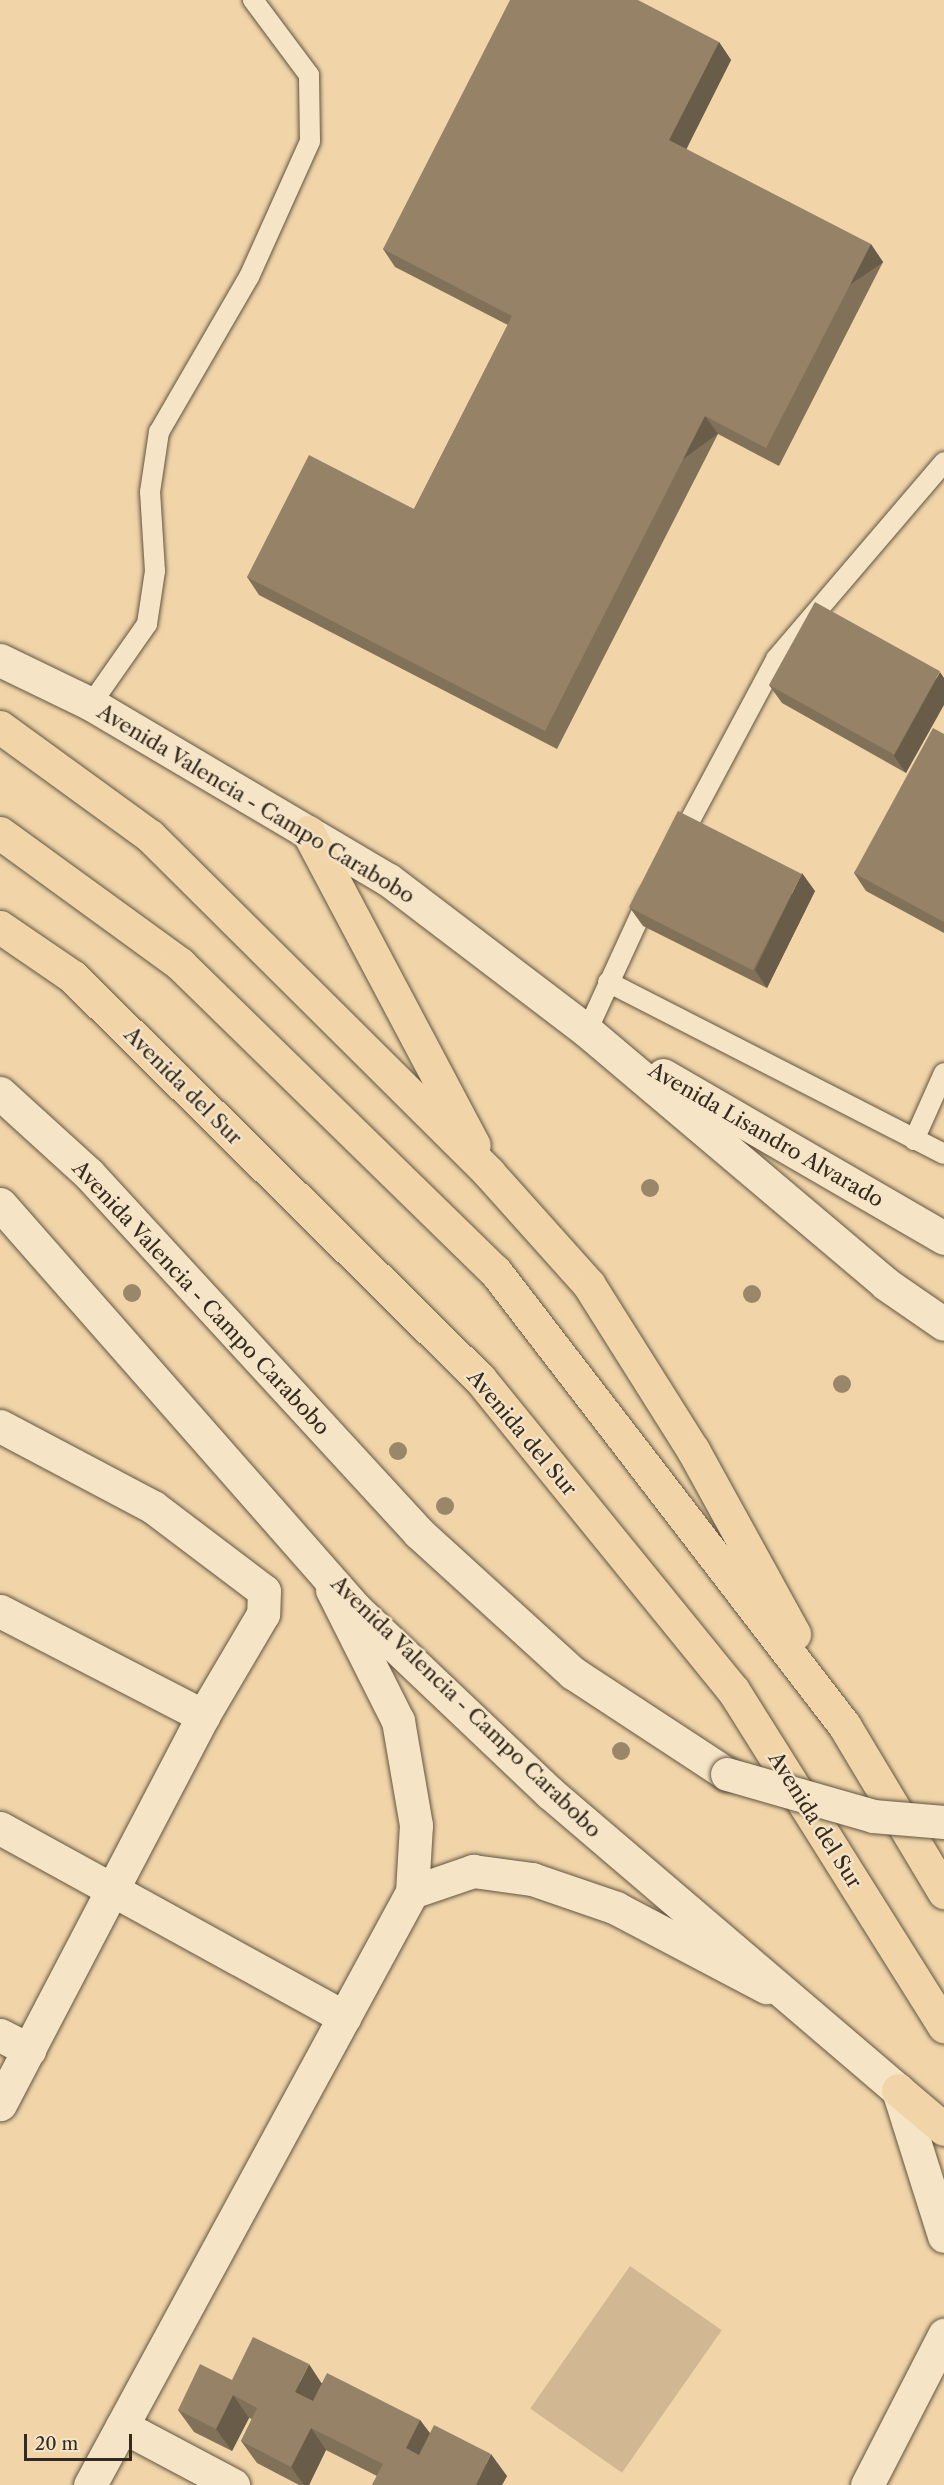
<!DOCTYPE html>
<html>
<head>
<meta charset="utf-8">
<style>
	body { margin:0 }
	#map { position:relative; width:944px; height:2485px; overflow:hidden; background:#f1d5a9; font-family:"Libre Caslon Text",serif }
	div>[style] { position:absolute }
	.green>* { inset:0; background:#d1b892; transform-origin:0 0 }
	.roads { filter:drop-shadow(0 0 2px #635642) drop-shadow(0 0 2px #635642) }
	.service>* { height:20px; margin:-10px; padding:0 10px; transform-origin:10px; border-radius:10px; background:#f6e4c7 }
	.minor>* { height:33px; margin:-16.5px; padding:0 16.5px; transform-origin:16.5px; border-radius:16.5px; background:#f6e4c7 }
	.tertiary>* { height:33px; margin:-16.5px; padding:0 16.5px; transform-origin:16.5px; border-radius:16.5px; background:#f6e4c7 }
	.trunk>* { height:33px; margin:-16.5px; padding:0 16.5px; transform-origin:16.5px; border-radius:16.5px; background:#f1d5a9 }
	.bridges { filter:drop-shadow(0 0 2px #635642) drop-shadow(0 0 2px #635642) }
	.tertiary-bridge>* { height:33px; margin:-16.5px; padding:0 16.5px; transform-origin:16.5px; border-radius:16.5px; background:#f6e4c7 }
	.trees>* { width:18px; height:18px; margin:-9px; border-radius:50%; background:#9a876a }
	.wall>* { inset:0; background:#817159 }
	.shaded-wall>* { inset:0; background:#695c48; transform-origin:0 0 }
	.building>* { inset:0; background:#968367; transform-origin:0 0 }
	span { translate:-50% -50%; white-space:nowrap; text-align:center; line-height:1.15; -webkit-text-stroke:4.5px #f6e4c7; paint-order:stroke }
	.street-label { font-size:21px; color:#342b20 }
	.scale { position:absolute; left:24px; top:2434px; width:108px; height:27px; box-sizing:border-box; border:3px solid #342b20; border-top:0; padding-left:8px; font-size:18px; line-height:21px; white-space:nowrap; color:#342b20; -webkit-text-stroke:4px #f6e4c7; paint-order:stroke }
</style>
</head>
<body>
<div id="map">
	<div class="green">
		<div style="left:630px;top:2266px;width:112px;height:174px;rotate:35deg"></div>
	</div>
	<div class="roads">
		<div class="service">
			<div style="left:91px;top:704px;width:98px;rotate:-55deg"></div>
			<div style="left:147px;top:624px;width:54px;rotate:-81.4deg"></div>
			<div style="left:155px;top:571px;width:79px;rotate:-93.6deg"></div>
			<div style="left:150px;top:492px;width:61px;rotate:-81.5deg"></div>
			<div style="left:159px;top:432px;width:179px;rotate:-59.9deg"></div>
			<div style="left:249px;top:277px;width:149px;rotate:-65.8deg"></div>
			<div style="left:310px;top:141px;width:66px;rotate:-90.9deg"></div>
			<div style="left:309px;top:75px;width:94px;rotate:-126.7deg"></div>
			<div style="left:679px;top:841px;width:206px;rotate:-61.9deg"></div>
			<div style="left:776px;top:659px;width:259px;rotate:-49.5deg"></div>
			<div style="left:608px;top:982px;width:377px;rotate:27.1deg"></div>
			<div style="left:587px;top:1031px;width:149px;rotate:-65.3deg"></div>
			<div style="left:914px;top:1140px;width:73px;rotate:-65.9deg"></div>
		</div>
		<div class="minor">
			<div style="left:0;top:1426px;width:173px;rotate:27.9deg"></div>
			<div style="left:153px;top:1507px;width:139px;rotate:37.1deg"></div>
			<div style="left:264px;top:1591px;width:23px;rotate:92deg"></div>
			<div style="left:263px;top:1614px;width:118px;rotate:120.5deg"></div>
			<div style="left:203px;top:1716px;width:438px;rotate:117.6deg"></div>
			<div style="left:0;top:1611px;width:229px;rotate:27.3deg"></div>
			<div style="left:0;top:1828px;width:393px;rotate:28.8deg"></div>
			<div style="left:412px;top:1892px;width:65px;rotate:-19deg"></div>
			<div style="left:473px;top:1871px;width:60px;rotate:7.7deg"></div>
			<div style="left:532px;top:1879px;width:89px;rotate:19deg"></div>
			<div style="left:616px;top:1908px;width:170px;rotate:27.8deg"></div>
			<div style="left:0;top:2035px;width:33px;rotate:27deg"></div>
			<div style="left:898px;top:2090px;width:153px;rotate:72.5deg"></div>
			<div style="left:122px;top:2426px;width:126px;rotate:28deg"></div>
			<div style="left:90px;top:2485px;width:675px;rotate:-61.5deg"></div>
			<div style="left:412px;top:1892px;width:67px;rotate:-86.6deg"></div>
			<div style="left:416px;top:1825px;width:106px;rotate:-99.8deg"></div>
			<div style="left:398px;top:1721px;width:147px;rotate:-116.7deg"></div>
			<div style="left:867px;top:2485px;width:169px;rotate:-62.8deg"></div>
		</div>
		<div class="tertiary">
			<div style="left:0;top:660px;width:101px;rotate:25.8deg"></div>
			<div style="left:91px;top:704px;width:346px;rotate:30.6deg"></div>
			<div style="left:389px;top:880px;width:249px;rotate:37.3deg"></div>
			<div style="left:587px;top:1031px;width:392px;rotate:40.2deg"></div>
			<div style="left:886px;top:1284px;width:70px;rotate:34.6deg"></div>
			<div style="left:663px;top:1075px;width:325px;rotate:30.1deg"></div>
			<div style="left:0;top:1093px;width:119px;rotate:42.3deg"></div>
			<div style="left:88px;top:1173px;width:489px;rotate:47.4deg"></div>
			<div style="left:419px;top:1533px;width:208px;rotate:42.3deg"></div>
			<div style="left:573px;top:1673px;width:184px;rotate:33.3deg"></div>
			<div style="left:0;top:1204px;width:538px;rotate:48.69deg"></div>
			<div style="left:355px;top:1608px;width:269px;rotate:43.5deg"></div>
			<div style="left:550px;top:1793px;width:458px;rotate:40.5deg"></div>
		</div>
		<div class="trunk">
			<div style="left:0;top:727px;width:185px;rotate:36deg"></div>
			<div style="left:150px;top:836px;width:478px;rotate:44.8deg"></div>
			<div style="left:489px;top:1173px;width:150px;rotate:48.2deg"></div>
			<div style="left:589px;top:1285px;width:195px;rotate:57.8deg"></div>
			<div style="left:693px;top:1450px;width:210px;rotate:61.2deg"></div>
			<div style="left:308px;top:832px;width:354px;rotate:62.1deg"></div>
			<div style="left:0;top:833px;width:223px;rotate:36deg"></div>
			<div style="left:180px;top:964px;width:440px;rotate:44.3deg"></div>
			<div style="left:495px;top:1271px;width:573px;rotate:52.45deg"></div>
			<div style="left:844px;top:1725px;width:195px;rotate:59.1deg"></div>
			<div style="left:0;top:927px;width:88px;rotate:34.4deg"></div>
			<div style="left:73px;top:977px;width:572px;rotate:44.65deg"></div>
			<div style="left:480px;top:1379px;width:401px;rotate:50.9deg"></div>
			<div style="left:733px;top:1690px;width:397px;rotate:57.9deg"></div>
			<div style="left:898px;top:2090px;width:60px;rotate:40.3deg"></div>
		</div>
	</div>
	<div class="bridges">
		<div class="tertiary-bridge">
			<div style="left:727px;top:1774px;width:152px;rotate:16deg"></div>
			<div style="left:873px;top:1816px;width:71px;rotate:4.8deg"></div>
		</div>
	</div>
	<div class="trees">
		<div style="left:650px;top:1188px"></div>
		<div style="left:132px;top:1293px"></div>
		<div style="left:752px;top:1294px"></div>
		<div style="left:842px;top:1384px"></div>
		<div style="left:398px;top:1451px"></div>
		<div style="left:445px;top:1506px"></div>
		<div style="left:621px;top:1751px"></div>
	</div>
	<div class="wall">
		<div style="clip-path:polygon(719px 42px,731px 60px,686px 149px,883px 262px,779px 466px,718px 434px,557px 749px,259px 595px,247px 577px,414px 509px,508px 325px,395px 267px,383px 249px)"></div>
		<div style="clip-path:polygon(944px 678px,906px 773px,782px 703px,769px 685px)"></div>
		<div style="clip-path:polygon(944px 734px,944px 933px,866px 891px,854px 873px)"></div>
		<div style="clip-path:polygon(815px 891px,767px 988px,643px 926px,630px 908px)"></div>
		<div style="clip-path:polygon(232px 2380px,322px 2383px,420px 2420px,430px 2433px,507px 2476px,502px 2485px,372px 2485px,377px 2476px,326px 2450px,309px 2485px,299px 2485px,257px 2463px,241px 2441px,252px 2419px,249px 2418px,232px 2451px,194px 2432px,178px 2410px)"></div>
	</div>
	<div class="shaded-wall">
		<div style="clip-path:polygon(719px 42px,731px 60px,682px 158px,669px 140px)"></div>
		<div style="left:871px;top:244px;width:22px;height:229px;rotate:56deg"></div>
		<div style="left:705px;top:416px;width:22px;height:353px;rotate:54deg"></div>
		<div style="clip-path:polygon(940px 672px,944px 678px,944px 705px,906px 773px,894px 756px)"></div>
		<div style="clip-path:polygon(802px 873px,815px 891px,767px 988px,755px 970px)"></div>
		<div style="clip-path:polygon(309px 2364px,324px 2387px,310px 2414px,295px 2392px)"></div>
		<div style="clip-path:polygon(233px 2395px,249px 2418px,232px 2451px,216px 2429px)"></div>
		<div style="clip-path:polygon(420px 2420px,436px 2442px,422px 2470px,406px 2448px)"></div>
		<div style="clip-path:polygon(311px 2428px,326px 2450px,309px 2485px,304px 2485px,291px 2467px)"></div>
		<div style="clip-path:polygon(491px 2454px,507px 2476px,502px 2485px,476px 2485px)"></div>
	</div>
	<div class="building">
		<div style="clip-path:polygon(510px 0,638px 0,719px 42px,669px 140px,871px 244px,766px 448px,705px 416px,545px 731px,247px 577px,309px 455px,414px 509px,512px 316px,383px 249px)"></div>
		<div style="left:815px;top:602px;width:143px;height:95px;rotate:29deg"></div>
		<div style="clip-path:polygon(933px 728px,944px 734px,944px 922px,854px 873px)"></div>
		<div style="left:678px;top:811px;width:139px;height:108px;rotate:27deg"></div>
		<div style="clip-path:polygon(253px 2337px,309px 2364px,295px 2392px,313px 2401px,327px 2373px,420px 2420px,406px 2448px,419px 2455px,434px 2425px,491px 2454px,476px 2485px,372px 2485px,383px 2464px,311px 2428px,291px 2467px,241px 2441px,257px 2408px,233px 2395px,216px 2429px,178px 2410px,200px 2364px,232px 2380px)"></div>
	</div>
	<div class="street-label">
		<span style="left:256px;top:804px;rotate:31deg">Avenida Valencia - Campo Carabobo</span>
		<span style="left:183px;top:1086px;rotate:45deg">Avenida del Sur</span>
		<span style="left:766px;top:1135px;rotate:30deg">Avenida Lisandro Alvarado</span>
		<span style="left:201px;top:1298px;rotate:47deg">Avenida Valencia - Campo Carabobo</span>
		<span style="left:522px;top:1433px;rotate:50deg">Avenida del Sur</span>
		<span style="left:466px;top:1707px;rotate:44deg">Avenida Valencia - Campo Carabobo</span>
		<span style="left:815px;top:1820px;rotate:58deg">Avenida del Sur</span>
	</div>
	<div class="scale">20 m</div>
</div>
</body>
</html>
